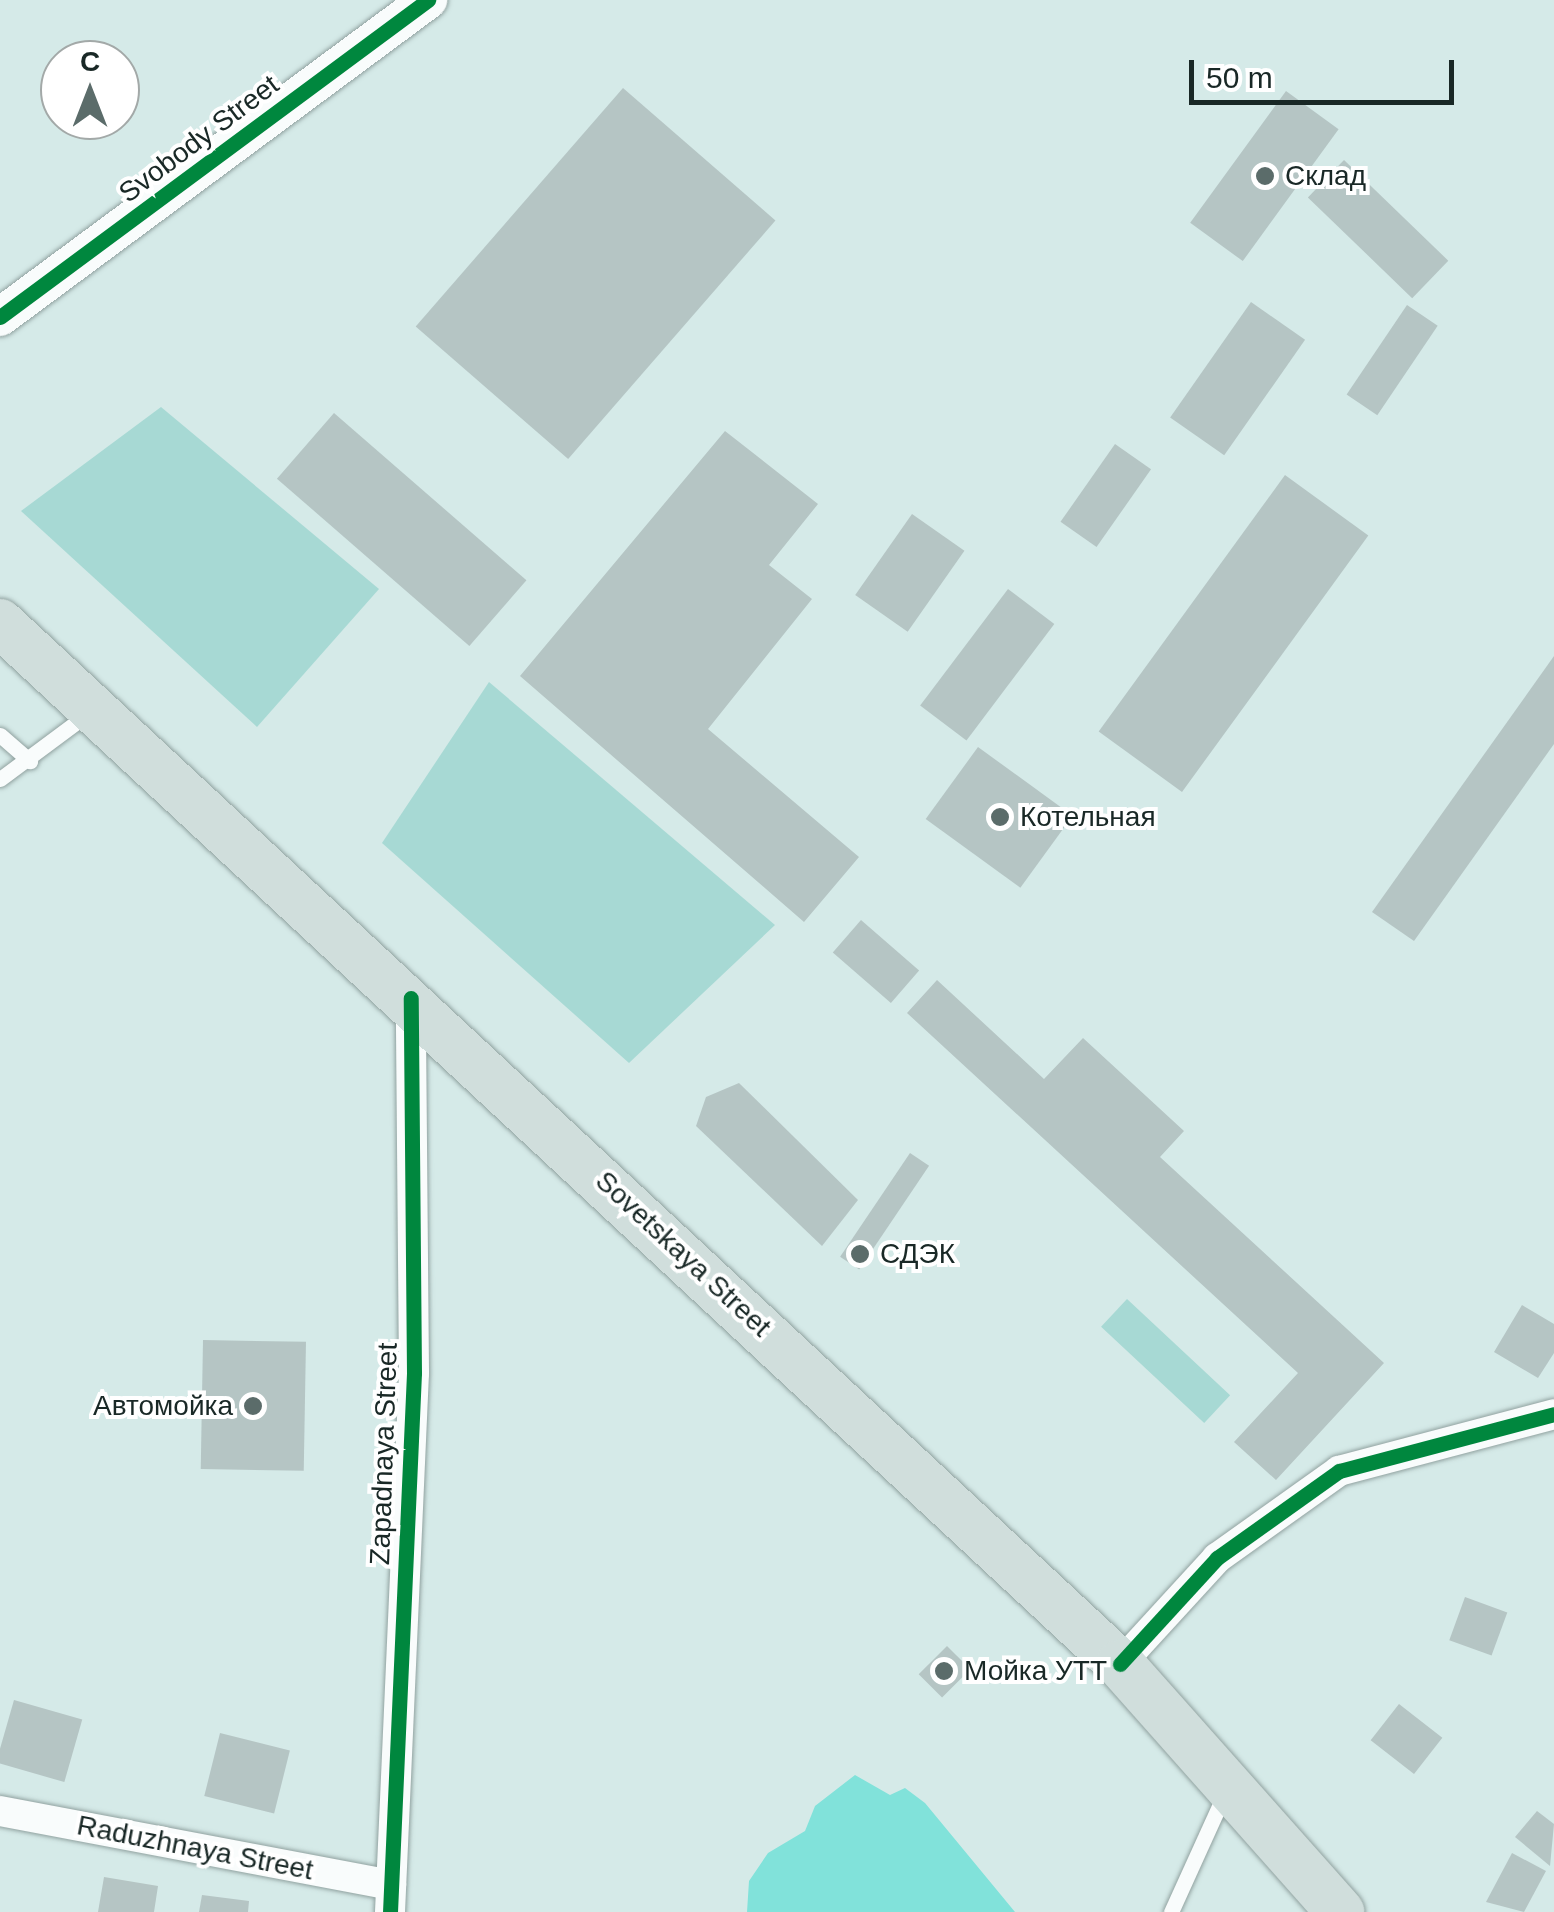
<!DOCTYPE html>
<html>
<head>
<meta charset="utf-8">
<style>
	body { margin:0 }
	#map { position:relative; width:1554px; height:1912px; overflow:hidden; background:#d5eae8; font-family:Helvetica,sans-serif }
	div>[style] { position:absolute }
	.green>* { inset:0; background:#a7d9d4; transform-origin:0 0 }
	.water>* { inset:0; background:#81e2da }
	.building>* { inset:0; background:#b5c5c4; transform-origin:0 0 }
	.roads { filter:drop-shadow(0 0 2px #91a2a0) drop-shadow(0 0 2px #91a2a0) }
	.service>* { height:15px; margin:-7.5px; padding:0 7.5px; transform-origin:7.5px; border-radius:7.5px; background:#f9fcfc }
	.minor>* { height:30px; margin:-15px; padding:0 15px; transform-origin:15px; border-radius:15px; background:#f9fcfc }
	.tertiary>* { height:38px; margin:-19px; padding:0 19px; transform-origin:19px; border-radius:19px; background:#f9fcfc }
	.trunk>* { height:48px; margin:-24px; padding:0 24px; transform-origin:24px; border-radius:24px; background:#d0dedc }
	.cycleway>* { height:15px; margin:-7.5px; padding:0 7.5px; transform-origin:7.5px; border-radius:7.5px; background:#00873e }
	.dots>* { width:28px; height:28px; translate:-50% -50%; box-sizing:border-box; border:5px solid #fff; border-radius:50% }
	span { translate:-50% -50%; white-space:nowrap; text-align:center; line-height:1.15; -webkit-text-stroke:8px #fff; paint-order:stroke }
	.street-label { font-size:28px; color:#192826 }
	.poi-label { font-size:28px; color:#192826 }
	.left { translate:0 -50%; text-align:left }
	.right { translate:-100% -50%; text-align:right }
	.north { position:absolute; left:40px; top:40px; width:100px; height:100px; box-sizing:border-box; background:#fff; border:2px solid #a3a9a8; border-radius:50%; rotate:0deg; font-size:28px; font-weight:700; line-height:40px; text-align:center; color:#192826 }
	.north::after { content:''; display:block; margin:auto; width:35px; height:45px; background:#5b6c6a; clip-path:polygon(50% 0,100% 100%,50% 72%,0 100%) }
	.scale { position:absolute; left:1189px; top:60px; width:265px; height:45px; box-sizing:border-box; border:5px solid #192826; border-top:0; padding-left:12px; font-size:30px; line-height:35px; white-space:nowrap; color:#192826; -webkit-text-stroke:8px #fff; paint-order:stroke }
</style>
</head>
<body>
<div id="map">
	<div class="green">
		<div style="clip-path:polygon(161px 407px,379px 589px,257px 727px,21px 511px)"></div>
		<div style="clip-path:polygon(489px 682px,775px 925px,629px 1063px,382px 843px)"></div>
		<div style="left:1127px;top:1299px;width:141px;height:38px;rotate:43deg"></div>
	</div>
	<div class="water">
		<div style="clip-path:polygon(855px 1775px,890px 1795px,905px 1788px,925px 1803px,1015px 1912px,747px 1912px,749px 1881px,768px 1853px,805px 1831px,815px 1806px)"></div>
	</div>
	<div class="building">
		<div style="left:623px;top:88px;width:202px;height:316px;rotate:41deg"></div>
		<div style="left:1286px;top:91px;width:65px;height:163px;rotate:36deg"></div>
		<div style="left:1344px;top:160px;width:145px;height:52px;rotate:44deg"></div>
		<div style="left:1251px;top:302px;width:66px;height:141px;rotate:35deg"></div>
		<div style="left:1407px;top:305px;width:37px;height:108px;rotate:34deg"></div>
		<div style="left:334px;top:413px;width:255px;height:87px;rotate:41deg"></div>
		<div style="clip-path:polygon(725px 431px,818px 504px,769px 565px,812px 599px,708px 729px,859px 857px,804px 922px,520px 676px)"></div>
		<div style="left:1115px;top:444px;width:44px;height:95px;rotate:35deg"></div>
		<div style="left:1285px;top:475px;width:103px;height:317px;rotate:36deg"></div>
		<div style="left:912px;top:514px;width:64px;height:99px;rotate:35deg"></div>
		<div style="left:1008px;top:589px;width:58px;height:146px;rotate:37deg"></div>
		<div style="clip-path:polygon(1554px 656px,1554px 744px,1414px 941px,1372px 912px)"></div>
		<div style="left:978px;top:747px;width:117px;height:89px;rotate:36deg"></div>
		<div style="left:861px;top:920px;width:77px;height:43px;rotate:41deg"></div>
		<div style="clip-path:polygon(937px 980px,1044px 1079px,1083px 1038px,1184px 1131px,1160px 1157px,1384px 1363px,1276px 1480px,1234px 1442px,1298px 1373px,907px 1013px)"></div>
		<div style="clip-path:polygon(739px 1083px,858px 1200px,822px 1246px,696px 1126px,706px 1097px)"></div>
		<div style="left:910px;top:1153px;width:23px;height:125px;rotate:34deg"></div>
		<div style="clip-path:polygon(1522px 1305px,1554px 1324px,1554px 1353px,1538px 1378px,1494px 1352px)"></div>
		<div style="left:203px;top:1340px;width:103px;height:129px;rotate:1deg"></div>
		<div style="left:1465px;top:1597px;width:45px;height:46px;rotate:20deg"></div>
		<div style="left:947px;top:1646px;width:33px;height:40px;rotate:45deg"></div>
		<div style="left:14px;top:1700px;width:71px;height:65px;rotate:16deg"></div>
		<div style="left:1399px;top:1704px;width:55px;height:46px;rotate:38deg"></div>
		<div style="left:220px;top:1733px;width:72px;height:65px;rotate:14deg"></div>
		<div style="clip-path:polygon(1537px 1811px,1554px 1824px,1550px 1866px,1515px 1837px)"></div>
		<div style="clip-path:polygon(1512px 1853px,1546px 1871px,1524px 1912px,1486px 1902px)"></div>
		<div style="clip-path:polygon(104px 1877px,158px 1886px,154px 1912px,98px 1912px)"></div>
		<div style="clip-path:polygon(202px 1895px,249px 1901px,248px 1912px,199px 1912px)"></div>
	</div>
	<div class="roads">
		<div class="service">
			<div style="left:0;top:735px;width:40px;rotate:41deg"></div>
			<div style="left:0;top:779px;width:111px;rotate:-36.6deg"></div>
			<div style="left:1171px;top:1912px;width:131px;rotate:-65.6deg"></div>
		</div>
		<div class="minor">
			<div style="left:1120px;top:1664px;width:144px;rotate:-47.5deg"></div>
			<div style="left:1217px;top:1558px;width:150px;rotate:-35.5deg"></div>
			<div style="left:1339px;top:1471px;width:222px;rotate:-14.8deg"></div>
			<div style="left:0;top:1811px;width:398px;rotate:10.7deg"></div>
			<div style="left:390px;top:1912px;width:540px;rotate:-87.45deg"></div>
			<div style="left:414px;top:1373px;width:375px;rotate:-90.5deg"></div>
		</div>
		<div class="tertiary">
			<div style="left:0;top:317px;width:533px;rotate:-36.53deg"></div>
		</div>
		<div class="trunk">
			<div style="left:0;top:623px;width:1529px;rotate:42.91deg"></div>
			<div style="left:1120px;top:1664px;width:332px;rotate:48.4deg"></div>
		</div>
	</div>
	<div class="cycleway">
		<div style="left:0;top:317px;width:533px;rotate:-36.53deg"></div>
		<div style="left:1120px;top:1664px;width:144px;rotate:-47.5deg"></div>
		<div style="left:1217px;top:1558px;width:150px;rotate:-35.5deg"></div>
		<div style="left:1339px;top:1471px;width:222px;rotate:-14.8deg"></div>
		<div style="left:390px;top:1912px;width:540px;rotate:-87.45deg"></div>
		<div style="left:414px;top:1373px;width:375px;rotate:-90.5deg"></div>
	</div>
	<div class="dots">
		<div style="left:1265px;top:176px;background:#5b6c6a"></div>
		<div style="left:1000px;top:817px;background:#5b6c6a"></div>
		<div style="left:860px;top:1254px;background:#5b6c6a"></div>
		<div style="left:253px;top:1406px;background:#5b6c6a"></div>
		<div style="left:944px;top:1671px;background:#5b6c6a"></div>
	</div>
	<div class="street-label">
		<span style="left:199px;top:139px;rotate:-37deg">Svobody Street</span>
		<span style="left:683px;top:1254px;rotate:43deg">Sovetskaya Street</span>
		<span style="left:384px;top:1454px;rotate:-88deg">Zapadnaya Street</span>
		<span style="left:195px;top:1848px;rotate:11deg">Raduzhnaya Street</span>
	</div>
	<div class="poi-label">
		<span class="left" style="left:1285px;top:176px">Склад</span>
		<span class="left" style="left:1020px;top:817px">Котельная</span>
		<span class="left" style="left:880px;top:1254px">СДЭК</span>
		<span class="right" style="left:233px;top:1406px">Автомойка</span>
		<span class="left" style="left:964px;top:1671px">Мойка УТТ</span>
	</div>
	<div class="north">С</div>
	<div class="scale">50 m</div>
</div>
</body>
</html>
